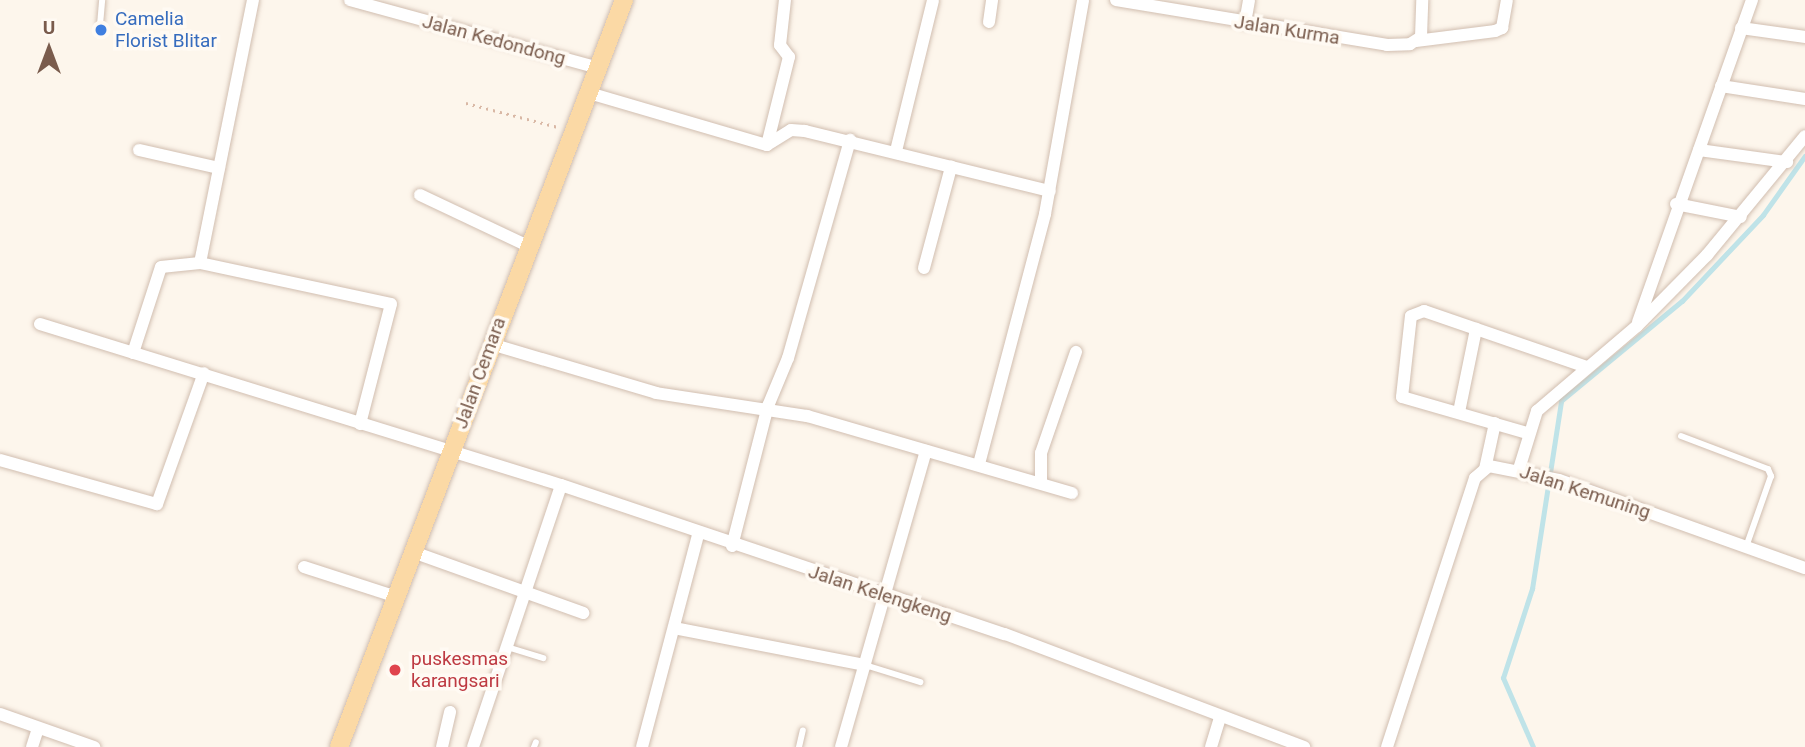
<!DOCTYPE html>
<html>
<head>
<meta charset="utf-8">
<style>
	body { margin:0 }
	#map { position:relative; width:1805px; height:747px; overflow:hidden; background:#fdf6ec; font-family:Roboto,sans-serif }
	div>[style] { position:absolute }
	.stream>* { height:4.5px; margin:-2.25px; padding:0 2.25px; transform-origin:2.25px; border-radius:2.25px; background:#bfe3e8 }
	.path>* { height:2.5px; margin-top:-1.25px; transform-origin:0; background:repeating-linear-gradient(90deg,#d9b8a5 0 2px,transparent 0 7px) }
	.roads { filter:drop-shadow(0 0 2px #d1beb0) drop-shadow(0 0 2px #d1beb0) }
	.service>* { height:6px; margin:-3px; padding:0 3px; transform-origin:3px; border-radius:3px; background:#fff }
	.minor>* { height:12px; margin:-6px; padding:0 6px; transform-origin:6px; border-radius:6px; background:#fff }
	.primary>* { height:18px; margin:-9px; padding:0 9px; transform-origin:9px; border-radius:9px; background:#fbd9a5 }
	.dots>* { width:19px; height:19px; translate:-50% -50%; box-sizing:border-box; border:4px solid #fffaf3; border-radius:50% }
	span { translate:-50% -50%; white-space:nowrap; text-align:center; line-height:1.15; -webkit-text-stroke:7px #fffaf3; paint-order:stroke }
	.shop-label { font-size:19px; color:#366cbe }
	.left { translate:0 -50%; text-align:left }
	.street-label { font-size:19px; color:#7a5c4d }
	.health-label { font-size:19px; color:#be3a42 }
	.north { position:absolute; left:14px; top:14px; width:70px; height:70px; -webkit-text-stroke:5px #fffaf3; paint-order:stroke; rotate:0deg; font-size:19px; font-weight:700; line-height:28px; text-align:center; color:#7a5c4d }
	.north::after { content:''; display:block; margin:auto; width:24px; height:32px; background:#7a5c4d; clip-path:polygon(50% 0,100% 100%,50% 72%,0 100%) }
</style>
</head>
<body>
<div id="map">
	<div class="stream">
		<div style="left:1533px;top:747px;width:75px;rotate:-113.5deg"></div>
		<div style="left:1503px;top:678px;width:94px;rotate:-72deg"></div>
		<div style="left:1532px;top:589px;width:190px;rotate:-81.2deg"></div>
		<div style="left:1561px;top:401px;width:157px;rotate:-39.6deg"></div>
		<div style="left:1682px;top:301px;width:118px;rotate:-46.7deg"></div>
		<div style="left:1763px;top:215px;width:72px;rotate:-54.6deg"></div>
	</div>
	<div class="path">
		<div style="left:466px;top:103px;width:95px;rotate:14.6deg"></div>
	</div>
	<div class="roads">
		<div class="service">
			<div style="left:100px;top:25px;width:25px;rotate:-85deg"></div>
			<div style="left:1681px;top:436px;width:93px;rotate:20.8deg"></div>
			<div style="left:1768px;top:469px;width:8px;rotate:67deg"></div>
			<div style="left:1771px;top:476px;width:75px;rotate:109.4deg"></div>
			<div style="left:507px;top:647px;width:38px;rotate:17deg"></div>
			<div style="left:865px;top:665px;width:58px;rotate:17.2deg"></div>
			<div style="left:534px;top:747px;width:5px;rotate:-68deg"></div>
			<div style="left:799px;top:747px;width:17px;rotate:-77deg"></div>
		</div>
		<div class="minor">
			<div style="left:253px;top:0;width:268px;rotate:101.4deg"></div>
			<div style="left:200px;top:263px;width:195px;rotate:12.1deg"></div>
			<div style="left:391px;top:304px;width:124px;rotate:104.5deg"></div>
			<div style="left:350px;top:0;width:257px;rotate:15.3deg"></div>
			<div style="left:1116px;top:0;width:275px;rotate:9.4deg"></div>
			<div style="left:1387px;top:45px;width:23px;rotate:-2deg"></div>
			<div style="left:1410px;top:44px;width:13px;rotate:-32deg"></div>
			<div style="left:1421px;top:37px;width:37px;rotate:-88deg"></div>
			<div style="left:989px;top:22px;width:22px;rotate:-82deg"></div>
			<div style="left:1245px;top:23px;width:23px;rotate:-80deg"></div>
			<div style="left:1741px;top:28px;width:65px;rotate:8deg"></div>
			<div style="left:1416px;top:41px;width:80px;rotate:-7.2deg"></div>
			<div style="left:1495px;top:31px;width:8px;rotate:-23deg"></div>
			<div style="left:1502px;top:28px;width:28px;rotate:-80deg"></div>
			<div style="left:1721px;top:86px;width:85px;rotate:8.8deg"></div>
			<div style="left:589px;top:93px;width:185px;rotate:16.3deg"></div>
			<div style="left:767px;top:145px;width:28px;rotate:-32deg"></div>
			<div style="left:791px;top:130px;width:14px;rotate:4deg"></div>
			<div style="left:805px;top:131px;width:252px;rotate:13.8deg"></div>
			<div style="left:767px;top:145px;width:91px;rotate:-76deg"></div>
			<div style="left:789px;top:57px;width:15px;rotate:-127deg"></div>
			<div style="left:780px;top:45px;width:45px;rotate:-83.7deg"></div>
			<div style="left:139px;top:150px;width:82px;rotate:12.7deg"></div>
			<div style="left:1699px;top:150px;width:89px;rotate:7.8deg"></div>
			<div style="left:896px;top:151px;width:155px;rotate:-76.2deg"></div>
			<div style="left:420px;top:195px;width:119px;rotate:25.3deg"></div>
			<div style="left:1676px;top:204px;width:66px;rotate:11.3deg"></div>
			<div style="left:924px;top:268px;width:105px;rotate:-75deg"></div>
			<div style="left:1638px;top:322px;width:342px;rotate:-70.5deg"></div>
			<div style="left:40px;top:324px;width:545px;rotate:17.17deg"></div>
			<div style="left:561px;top:485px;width:468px;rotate:18.6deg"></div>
			<div style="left:1005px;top:634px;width:320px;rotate:20.7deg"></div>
			<div style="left:491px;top:344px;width:172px;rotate:16.5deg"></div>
			<div style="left:656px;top:393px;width:153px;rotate:8.7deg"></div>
			<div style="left:807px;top:416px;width:276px;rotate:16.2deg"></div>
			<div style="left:133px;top:353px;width:90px;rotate:-72deg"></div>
			<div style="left:161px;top:267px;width:39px;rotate:-6deg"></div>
			<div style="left:1459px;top:412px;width:85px;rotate:-78.4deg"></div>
			<div style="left:1527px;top:433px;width:130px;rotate:-163.9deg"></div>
			<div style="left:1402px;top:397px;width:81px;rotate:-83.7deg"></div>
			<div style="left:1411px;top:316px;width:14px;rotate:-21deg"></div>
			<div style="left:1424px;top:311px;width:172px;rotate:19deg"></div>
			<div style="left:0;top:460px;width:163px;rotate:15.7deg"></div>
			<div style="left:157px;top:504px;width:139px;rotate:-70.3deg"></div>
			<div style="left:979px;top:464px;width:259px;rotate:-75.2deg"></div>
			<div style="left:1045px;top:214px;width:217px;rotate:-79.9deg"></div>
			<div style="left:1485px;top:469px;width:47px;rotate:-77.7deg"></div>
			<div style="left:1519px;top:469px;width:61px;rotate:-72.8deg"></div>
			<div style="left:1537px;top:411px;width:131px;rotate:-40.4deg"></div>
			<div style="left:1637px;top:326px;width:100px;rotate:-45.4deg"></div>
			<div style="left:1707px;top:255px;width:154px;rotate:-50.5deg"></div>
			<div style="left:1041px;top:482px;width:29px;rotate:-90deg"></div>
			<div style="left:1041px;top:453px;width:107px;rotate:-70.9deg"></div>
			<div style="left:732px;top:546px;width:145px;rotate:-75.6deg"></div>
			<div style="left:768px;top:406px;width:52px;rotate:-67.4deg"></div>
			<div style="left:788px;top:358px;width:227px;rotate:-74.1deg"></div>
			<div style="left:413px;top:552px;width:181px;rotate:19.7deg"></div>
			<div style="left:304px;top:567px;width:98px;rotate:17.9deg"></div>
			<div style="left:674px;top:628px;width:195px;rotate:11deg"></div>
			<div style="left:0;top:714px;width:100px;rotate:19.3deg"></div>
			<div style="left:32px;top:747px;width:20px;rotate:-72deg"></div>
			<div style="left:442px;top:747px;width:36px;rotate:-77deg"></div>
			<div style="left:473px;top:747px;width:276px;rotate:-71.4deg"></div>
			<div style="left:642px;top:747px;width:219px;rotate:-75.2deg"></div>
			<div style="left:841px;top:747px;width:308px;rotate:-74deg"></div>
			<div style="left:1211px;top:747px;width:28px;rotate:-73deg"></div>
			<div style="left:1387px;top:747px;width:283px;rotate:-71.9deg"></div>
			<div style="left:1475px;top:478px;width:18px;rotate:-41deg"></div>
			<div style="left:1489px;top:466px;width:71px;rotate:11.3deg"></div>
			<div style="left:1559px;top:480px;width:261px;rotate:19.7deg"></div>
		</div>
		<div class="primary">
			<div style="left:339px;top:747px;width:800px;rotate:-69.12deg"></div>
		</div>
	</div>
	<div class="dots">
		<div style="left:101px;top:30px;background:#3f7fe0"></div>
		<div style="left:395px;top:670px;background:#e0444e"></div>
	</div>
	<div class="shop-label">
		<span class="left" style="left:115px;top:30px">Camelia<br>Florist Blitar</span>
	</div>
	<div class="street-label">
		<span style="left:1287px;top:30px;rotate:9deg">Jalan Kurma</span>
		<span style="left:494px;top:40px;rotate:15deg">Jalan Kedondong</span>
		<span style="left:480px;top:373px;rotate:-70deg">Jalan Cemara</span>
		<span style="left:1585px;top:492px;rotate:18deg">Jalan Kemuning</span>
		<span style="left:880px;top:594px;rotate:18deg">Jalan Kelengkeng</span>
	</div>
	<div class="health-label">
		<span class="left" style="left:411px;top:670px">puskesmas<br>karangsari</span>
	</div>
	<div class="north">U</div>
</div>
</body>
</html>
